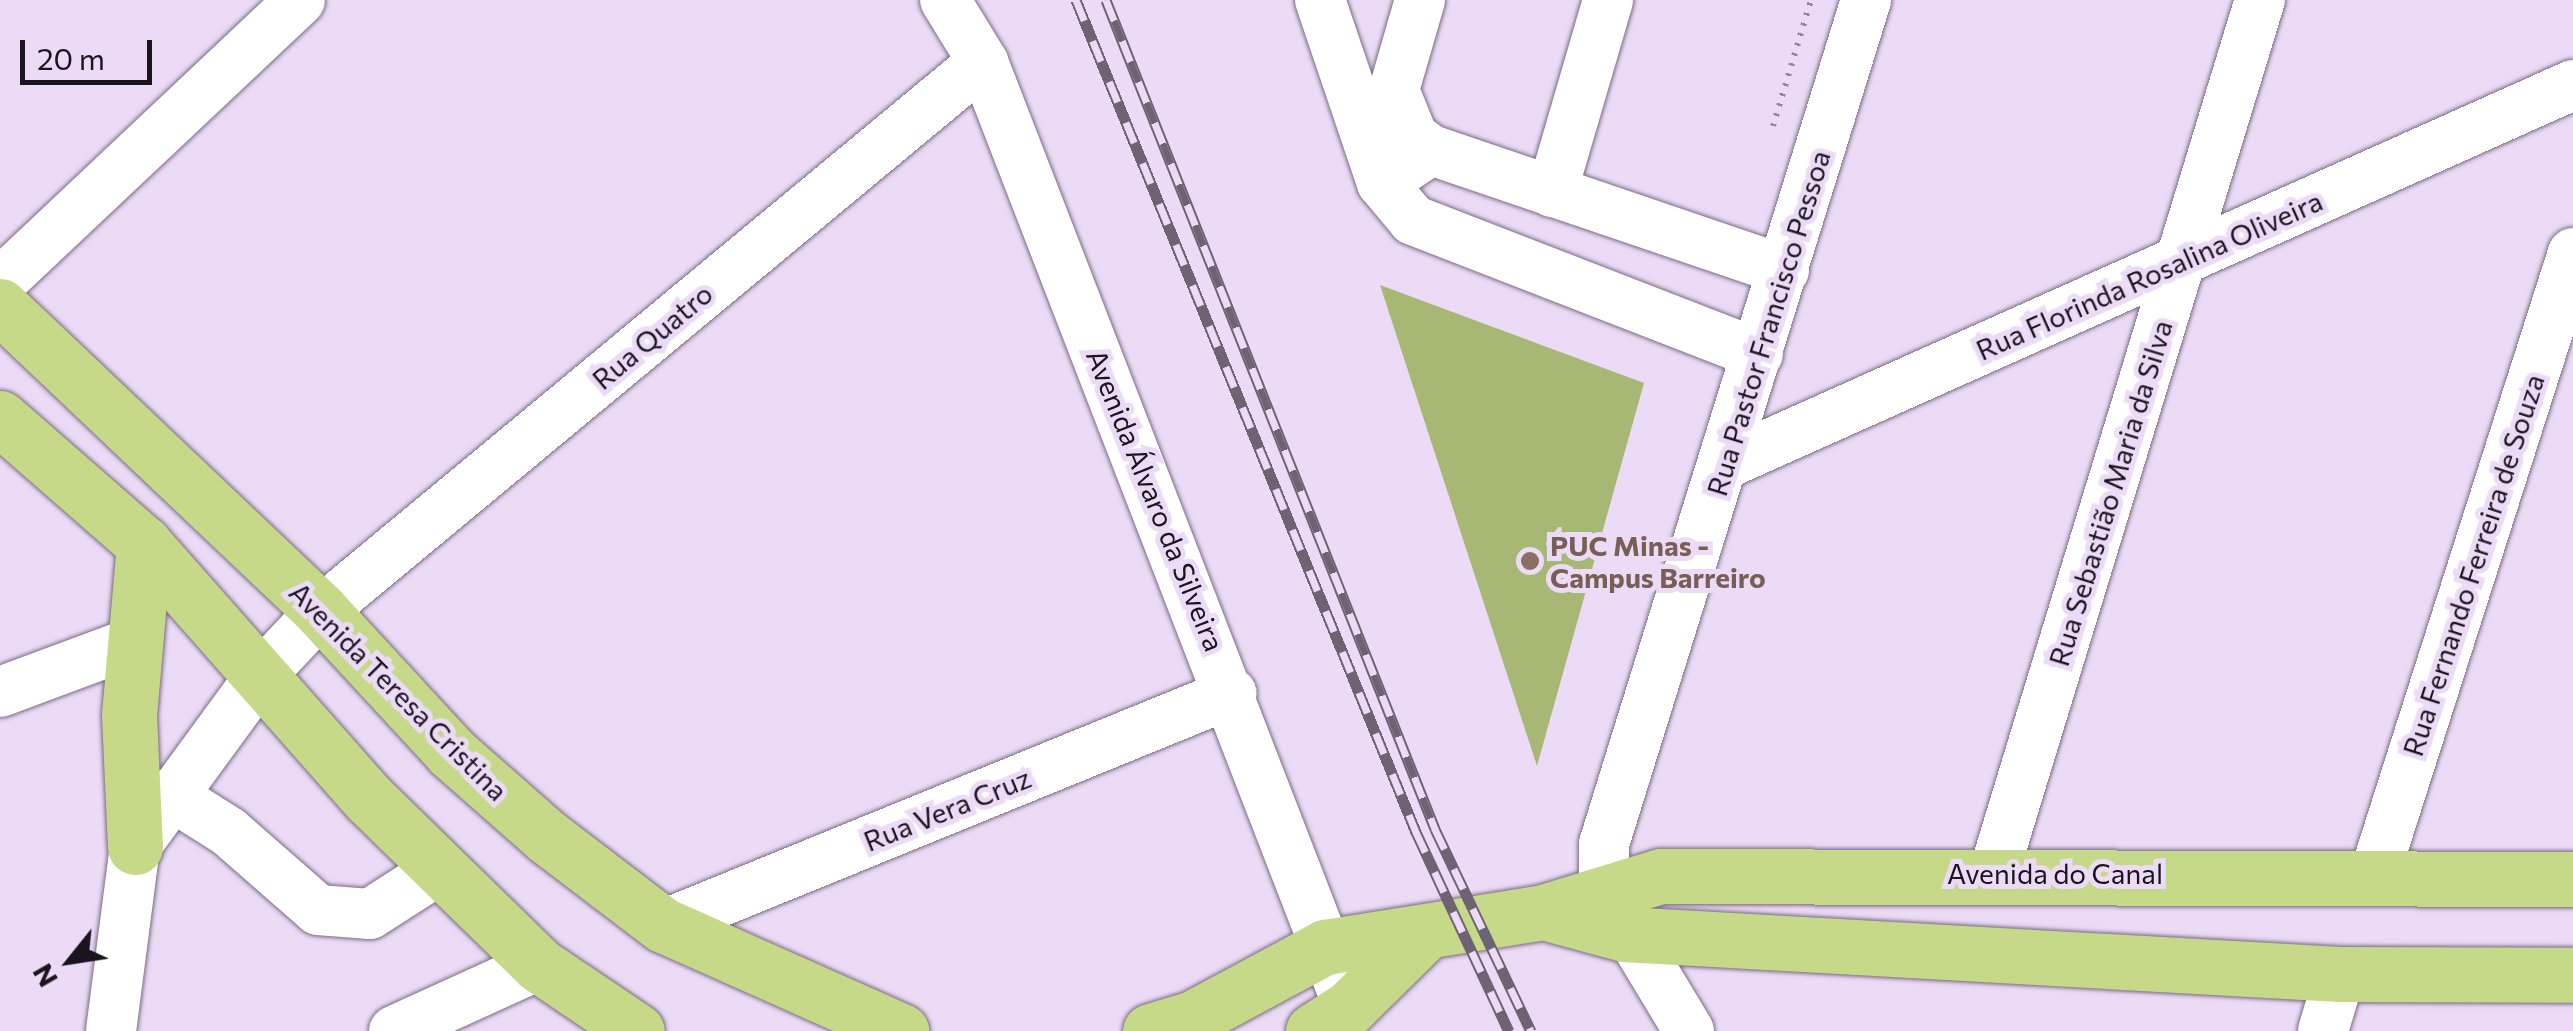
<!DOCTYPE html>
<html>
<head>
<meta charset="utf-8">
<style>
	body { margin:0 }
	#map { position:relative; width:2573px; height:1031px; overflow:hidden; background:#ecdbf6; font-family:Commissioner,sans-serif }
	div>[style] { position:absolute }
	.green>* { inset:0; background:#a7b875 }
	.path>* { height:6px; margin-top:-3px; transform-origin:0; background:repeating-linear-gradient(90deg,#92869a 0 2.5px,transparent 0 10.5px) }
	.roads { filter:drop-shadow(0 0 2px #7a6b83) drop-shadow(0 0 2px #7a6b83) }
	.minor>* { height:50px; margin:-25px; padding:0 25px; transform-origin:25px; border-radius:25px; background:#fff }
	.major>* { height:55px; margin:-27.5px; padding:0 27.5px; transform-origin:27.5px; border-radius:27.5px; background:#c5d988 }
	.rail>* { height:11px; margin-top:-5.5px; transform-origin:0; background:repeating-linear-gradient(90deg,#ecdbf6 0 22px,#6d6373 0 44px); box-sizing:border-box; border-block:2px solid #6d6373 }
	.dots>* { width:28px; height:28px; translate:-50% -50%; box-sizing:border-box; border:5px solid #ecdbf6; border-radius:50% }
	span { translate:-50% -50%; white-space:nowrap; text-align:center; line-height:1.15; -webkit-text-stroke:10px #ecdbf6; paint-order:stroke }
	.street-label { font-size:28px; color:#1a141e }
	.education-label { font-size:28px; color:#785e54; font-weight:700 }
	.left { translate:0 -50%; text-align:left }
	.north { position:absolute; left:20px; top:911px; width:100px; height:100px; -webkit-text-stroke:8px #ecdbf6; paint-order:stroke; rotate:240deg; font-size:28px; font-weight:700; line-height:40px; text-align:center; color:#1a141e }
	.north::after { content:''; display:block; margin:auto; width:35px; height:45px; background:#1a141e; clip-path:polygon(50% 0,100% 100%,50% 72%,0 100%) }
	.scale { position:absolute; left:20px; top:40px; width:132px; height:45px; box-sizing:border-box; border:5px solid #1a141e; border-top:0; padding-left:12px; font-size:30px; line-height:35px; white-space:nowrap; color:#1a141e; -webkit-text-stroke:8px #ecdbf6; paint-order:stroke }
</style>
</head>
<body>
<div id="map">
	<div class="green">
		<div style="clip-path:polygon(1380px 285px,1644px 383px,1537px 766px)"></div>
	</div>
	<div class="path">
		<div style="left:1773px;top:126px;width:132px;rotate:-73.2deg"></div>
	</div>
	<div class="roads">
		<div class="minor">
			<div style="left:945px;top:0;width:73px;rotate:58.5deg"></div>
			<div style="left:983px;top:62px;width:1014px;rotate:68.85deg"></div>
			<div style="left:1320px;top:0;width:193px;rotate:71.3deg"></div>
			<div style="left:1382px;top:183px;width:48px;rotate:50deg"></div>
			<div style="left:1413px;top:220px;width:370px;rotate:21.2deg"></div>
			<div style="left:1420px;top:0;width:94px;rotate:106.1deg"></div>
			<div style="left:1394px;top:90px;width:51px;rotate:68deg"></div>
			<div style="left:1413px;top:137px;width:22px;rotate:36deg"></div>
			<div style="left:1382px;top:183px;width:59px;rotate:-34deg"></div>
			<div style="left:1431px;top:150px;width:373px;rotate:18.8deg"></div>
			<div style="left:1552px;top:192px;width:200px;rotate:-73.7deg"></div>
			<div style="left:0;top:283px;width:412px;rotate:-43.3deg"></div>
			<div style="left:1725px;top:464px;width:929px;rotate:-24.08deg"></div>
			<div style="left:0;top:692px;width:141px;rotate:-20.4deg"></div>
			<div style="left:169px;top:794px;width:71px;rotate:32.3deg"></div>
			<div style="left:229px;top:832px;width:118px;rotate:41.2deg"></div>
			<div style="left:318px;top:910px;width:52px;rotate:4.4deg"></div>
			<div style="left:370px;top:914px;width:83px;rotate:-32.7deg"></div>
			<div style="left:1994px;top:872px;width:912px;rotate:-73.04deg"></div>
			<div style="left:2374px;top:876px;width:654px;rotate:-72.29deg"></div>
			<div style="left:663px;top:925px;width:614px;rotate:-22.18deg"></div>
			<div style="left:111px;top:1031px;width:186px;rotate:-82.6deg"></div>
			<div style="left:135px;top:847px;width:213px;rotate:-53.8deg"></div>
			<div style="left:261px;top:675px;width:88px;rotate:-46.8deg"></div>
			<div style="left:321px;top:611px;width:860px;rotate:-39.67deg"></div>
			<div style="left:394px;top:1031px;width:159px;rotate:-24.5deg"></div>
			<div style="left:1689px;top:1031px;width:165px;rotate:-121.1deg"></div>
			<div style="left:1604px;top:890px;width:46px;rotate:-90deg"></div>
			<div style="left:1604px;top:844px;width:884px;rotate:-72.75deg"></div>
			<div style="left:2323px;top:1031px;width:59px;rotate:-73.4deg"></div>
		</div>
		<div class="major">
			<div style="left:0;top:306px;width:443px;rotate:43.5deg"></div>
			<div style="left:321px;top:611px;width:193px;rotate:47.3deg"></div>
			<div style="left:452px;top:753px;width:125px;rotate:41.4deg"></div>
			<div style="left:546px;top:836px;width:147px;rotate:37.3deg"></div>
			<div style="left:663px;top:925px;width:261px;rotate:24deg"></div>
			<div style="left:0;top:418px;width:191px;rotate:41.2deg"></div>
			<div style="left:144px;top:544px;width:339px;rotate:48.6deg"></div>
			<div style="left:368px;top:798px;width:239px;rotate:44.3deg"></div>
			<div style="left:539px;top:965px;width:118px;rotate:34deg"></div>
			<div style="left:135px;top:847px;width:132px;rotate:-92.6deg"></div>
			<div style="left:129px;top:715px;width:172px;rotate:-85deg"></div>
			<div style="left:1543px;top:912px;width:84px;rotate:15.2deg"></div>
			<div style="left:1624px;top:934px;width:717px;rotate:3.2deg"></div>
			<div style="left:2340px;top:974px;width:233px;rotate:0.2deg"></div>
			<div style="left:1150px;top:1031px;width:45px;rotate:-16.8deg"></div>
			<div style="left:1193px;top:1018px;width:150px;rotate:-28.3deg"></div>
			<div style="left:1325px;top:947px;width:221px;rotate:-9.1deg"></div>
			<div style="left:1543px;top:912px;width:123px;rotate:-17deg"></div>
			<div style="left:1661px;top:876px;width:912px;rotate:0.19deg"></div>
			<div style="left:1313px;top:1031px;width:43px;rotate:-32.6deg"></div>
			<div style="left:1349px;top:1008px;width:108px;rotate:-44.6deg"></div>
		</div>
	</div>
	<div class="rail">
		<div style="left:1076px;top:0;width:899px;rotate:67.77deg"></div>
		<div style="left:1416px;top:832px;width:220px;rotate:65deg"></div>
		<div style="left:1106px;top:0;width:892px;rotate:68.35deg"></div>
		<div style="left:1435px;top:829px;width:224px;rotate:64.6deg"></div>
	</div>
	<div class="dots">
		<div style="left:1530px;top:561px;background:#8d6e63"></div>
	</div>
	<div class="street-label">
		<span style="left:2149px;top:275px;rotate:-24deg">Rua Florinda Rosalina Oliveira</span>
		<span style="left:1768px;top:323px;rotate:-73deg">Rua Pastor Francisco Pessoa</span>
		<span style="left:652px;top:336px;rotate:-40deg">Rua Quatro</span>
		<span style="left:2110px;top:493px;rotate:-73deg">Rua Sebastião Maria da Silva</span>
		<span style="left:1156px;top:500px;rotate:68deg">Avenida Álvaro da Silveira</span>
		<span style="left:2473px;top:565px;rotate:-72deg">Rua Fernando Ferreira de Souza</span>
		<span style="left:399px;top:691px;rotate:45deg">Avenida Teresa Cristina</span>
		<span style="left:947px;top:809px;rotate:-22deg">Rua Vera Cruz</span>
		<span style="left:2055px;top:873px">Avenida do Canal</span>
	</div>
	<div class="education-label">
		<span class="left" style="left:1550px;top:561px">PUC Minas -<br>Campus Barreiro</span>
	</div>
	<div class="north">N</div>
	<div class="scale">20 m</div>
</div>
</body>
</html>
